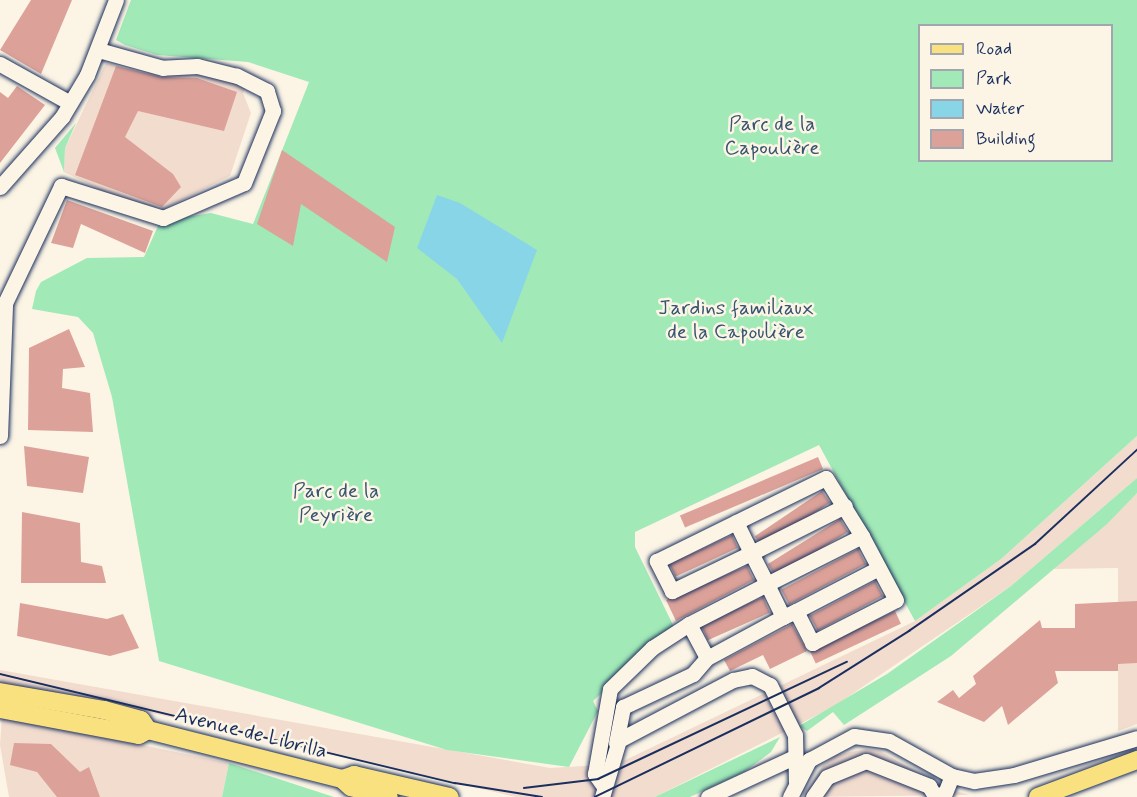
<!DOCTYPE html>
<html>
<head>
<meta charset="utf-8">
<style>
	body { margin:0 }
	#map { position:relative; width:1137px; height:797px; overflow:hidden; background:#fcf5e5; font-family:Mynerve,sans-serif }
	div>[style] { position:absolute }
	.built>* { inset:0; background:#f2dcce }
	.green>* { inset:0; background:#a1e9b7 }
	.water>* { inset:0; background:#88d5e8 }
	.building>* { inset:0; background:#dca299; transform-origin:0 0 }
	.roads { filter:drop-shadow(0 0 2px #1b2f5e) drop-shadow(0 0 2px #1b2f5e) }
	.minor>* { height:15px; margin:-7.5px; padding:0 7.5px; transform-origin:7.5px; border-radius:7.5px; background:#fcf5e5 }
	.major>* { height:18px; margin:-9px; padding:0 9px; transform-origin:9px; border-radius:9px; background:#fae180 }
	.tram>* { height:1.5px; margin:-0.75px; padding:0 0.75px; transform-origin:0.75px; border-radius:0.75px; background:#1b2f5e }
	span { translate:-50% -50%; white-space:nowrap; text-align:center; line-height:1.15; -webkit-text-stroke:5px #fcf5e5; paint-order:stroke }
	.park-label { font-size:21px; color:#365470 }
	.street-label { font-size:21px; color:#1b2f5e }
	.legend { position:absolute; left:918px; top:24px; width:195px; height:138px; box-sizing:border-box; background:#fcf5e5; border:2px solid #a2a6af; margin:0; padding:8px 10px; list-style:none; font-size:18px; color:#1b2f5e }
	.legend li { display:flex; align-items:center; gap:12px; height:30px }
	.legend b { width:30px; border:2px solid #a2a6af }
</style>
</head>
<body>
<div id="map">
	<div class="built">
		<div style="clip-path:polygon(106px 63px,147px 73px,223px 76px,246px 86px,243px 93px,251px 113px,230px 176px,164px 209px,119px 199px,64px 172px,65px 148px)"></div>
		<div style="clip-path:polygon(1137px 436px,1137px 478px,1011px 586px,833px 707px,655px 797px,516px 797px,70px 694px,0 685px,0 670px,550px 768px,617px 764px,915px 621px,1001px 559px)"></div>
		<div style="clip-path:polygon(1137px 493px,1137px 724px,1118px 731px,1118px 568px,1053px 569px)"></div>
		<div style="clip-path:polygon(2px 716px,229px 763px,222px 797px,9px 797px,0 745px)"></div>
		<div style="clip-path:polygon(866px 749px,880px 751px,941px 786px,969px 795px,804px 797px,823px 765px,836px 755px)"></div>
	</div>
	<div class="green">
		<div style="clip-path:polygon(evenodd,131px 0,1137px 0,1137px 436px,1001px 559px,915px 621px,819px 445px,635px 532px,635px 547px,674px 627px,593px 701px,598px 711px,569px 767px,447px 750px,159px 661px,112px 397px,93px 333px,78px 317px,32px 309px,36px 291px,41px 282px,87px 258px,144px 257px,158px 226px,167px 220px,211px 213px,253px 224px,309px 82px,248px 62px,157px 55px,125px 45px,116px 40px,131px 0,920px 26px,1112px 26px,1112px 160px,920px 160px,920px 26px)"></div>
		<div style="clip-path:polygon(76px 123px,65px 148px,64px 172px,55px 148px)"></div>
		<div style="clip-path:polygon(1137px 478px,1137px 493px,1107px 524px,951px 656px,844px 725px,833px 712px,807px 731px,799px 726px,887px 674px,1011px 586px)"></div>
		<div style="clip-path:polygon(780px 737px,771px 752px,744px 772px,690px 797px,655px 797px)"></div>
		<div style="clip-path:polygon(229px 763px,334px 797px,222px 797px)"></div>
	</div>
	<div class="water">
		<div style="clip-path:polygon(437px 195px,460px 203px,537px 250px,502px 343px,457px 279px,417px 248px)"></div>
	</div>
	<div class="building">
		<div style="clip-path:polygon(31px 0,72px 0,41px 74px,0 50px)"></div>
		<div style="clip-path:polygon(116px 66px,161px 77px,197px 78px,237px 92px,224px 131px,138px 111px,125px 137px,173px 174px,181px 187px,162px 207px,75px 175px)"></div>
		<div style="clip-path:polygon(17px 86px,45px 105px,0 163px,0 92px,8px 98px)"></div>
		<div style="clip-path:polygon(282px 150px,395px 227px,387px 262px,301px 204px,293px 246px,257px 224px)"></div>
		<div style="clip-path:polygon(67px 200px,153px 231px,145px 253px,81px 224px,73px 248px,51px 243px)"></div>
		<div style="clip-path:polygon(69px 329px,85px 367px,63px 369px,62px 388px,90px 393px,93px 432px,28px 430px,29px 348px)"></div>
		<div style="clip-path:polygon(24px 446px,89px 457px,83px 493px,27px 486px)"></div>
		<div style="left:818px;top:457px;width:13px;height:150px;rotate:67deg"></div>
		<div style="left:822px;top:491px;width:14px;height:81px;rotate:56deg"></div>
		<div style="clip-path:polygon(22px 512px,80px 523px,81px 562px,102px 566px,106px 583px,21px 583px)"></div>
		<div style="left:840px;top:519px;width:15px;height:85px;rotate:58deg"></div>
		<div style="left:732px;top:535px;width:14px;height:69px;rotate:65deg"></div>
		<div style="left:858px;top:549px;width:17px;height:87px;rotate:62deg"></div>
		<div style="clip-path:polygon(747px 566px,754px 580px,676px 621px,666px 600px)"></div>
		<div style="left:875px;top:581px;width:17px;height:74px;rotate:62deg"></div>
		<div style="left:763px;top:597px;width:17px;height:68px;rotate:66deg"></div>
		<div style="clip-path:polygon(1137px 601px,1137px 663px,1118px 664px,1118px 671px,1055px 671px,1058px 683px,1008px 725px,1002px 706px,984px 722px,937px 702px,953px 690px,959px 698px,976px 684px,973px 676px,1040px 620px,1042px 628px,1075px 628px,1075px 604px)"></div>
		<div style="clip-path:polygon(20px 603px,107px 619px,123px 614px,139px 648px,110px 656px,17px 636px)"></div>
		<div style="left:895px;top:611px;width:14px;height:94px;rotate:65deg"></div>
		<div style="clip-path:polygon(792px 624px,807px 651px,770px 669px,763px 655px,730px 671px,724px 660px)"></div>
		<div style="clip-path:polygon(14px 743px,51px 744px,80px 772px,89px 767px,100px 797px,57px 797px,37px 772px,10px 765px)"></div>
	</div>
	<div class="roads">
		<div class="minor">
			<div style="left:0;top:64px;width:80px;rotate:29.1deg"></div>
			<div style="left:0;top:187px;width:94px;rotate:-48.5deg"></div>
			<div style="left:62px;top:117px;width:49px;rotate:-59.2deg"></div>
			<div style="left:87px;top:75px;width:80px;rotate:-68.9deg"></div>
			<div style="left:0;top:436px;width:133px;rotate:-87.8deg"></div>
			<div style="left:5px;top:303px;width:130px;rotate:-64.4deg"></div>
			<div style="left:61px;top:186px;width:107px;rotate:17.4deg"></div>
			<div style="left:163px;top:218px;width:88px;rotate:-23.4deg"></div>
			<div style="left:244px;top:183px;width:78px;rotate:-68.1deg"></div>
			<div style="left:273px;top:111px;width:21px;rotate:-107deg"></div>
			<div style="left:267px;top:91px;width:34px;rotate:-153deg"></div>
			<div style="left:237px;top:76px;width:41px;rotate:-166deg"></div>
			<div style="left:197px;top:66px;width:34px;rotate:177deg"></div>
			<div style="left:163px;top:68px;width:67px;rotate:-164.5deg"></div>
			<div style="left:736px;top:522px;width:34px;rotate:64deg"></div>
			<div style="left:751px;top:553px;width:105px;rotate:-26.6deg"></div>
			<div style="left:796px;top:611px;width:93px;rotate:-27.4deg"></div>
			<div style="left:783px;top:617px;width:14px;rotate:-25deg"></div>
			<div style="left:796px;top:611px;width:36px;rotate:63deg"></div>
			<div style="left:812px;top:643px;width:94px;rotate:-27.1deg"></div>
			<div style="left:896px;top:600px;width:72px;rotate:-118deg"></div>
			<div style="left:862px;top:536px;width:106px;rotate:153.2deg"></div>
			<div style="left:767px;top:584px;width:35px;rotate:-117deg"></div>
			<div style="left:751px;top:553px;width:88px;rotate:154.3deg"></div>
			<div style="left:672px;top:591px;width:34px;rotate:-117deg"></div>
			<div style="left:657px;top:561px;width:188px;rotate:-26.2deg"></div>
			<div style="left:826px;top:478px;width:68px;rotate:58.2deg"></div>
			<div style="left:616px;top:743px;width:37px;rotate:-79deg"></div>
			<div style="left:623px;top:707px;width:77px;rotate:-25.2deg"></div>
			<div style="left:693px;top:674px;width:21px;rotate:-49deg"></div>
			<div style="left:707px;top:658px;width:86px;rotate:-28.3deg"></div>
			<div style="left:783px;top:617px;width:37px;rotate:-116deg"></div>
			<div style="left:767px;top:584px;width:88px;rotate:152.9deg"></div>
			<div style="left:689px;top:624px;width:38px;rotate:62deg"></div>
			<div style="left:603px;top:785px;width:14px;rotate:-126deg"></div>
			<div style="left:595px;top:774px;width:86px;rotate:-80deg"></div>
			<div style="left:610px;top:689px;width:59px;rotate:-44.3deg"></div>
			<div style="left:652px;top:648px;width:44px;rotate:-33deg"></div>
			<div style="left:602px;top:797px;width:59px;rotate:-73.4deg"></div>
			<div style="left:619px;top:740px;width:129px;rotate:-27.8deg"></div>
			<div style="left:733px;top:680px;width:19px;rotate:-12deg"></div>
			<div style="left:752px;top:676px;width:20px;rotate:27deg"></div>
			<div style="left:770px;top:685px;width:56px;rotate:63.4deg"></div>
			<div style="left:795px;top:735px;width:47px;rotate:88.8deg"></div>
			<div style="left:708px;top:797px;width:95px;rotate:-24.9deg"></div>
			<div style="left:790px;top:797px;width:42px;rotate:-62.8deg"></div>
			<div style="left:809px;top:760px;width:51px;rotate:-28.1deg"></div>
			<div style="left:854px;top:736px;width:35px;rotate:8deg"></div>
			<div style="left:889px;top:741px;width:72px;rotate:29.1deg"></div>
			<div style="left:952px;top:776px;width:23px;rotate:13deg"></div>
			<div style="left:974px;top:781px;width:40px;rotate:-8.5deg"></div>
			<div style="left:1014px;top:775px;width:128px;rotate:-16.7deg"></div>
			<div style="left:813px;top:797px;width:24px;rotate:-55deg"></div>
			<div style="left:827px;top:777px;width:42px;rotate:-22.3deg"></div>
			<div style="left:866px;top:761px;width:68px;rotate:21.6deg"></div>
			<div style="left:929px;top:786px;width:12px;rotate:59deg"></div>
			<div style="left:935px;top:796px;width:10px;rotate:-17deg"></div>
			<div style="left:945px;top:793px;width:18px;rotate:-68deg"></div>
		</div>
		<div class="major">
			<div style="left:0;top:692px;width:106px;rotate:9.8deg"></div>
			<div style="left:104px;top:710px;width:38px;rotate:15deg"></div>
			<div style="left:141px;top:720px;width:12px;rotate:55deg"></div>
			<div style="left:148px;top:730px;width:200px;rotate:14.2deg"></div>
			<div style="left:342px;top:779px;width:12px;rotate:42deg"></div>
			<div style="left:351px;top:787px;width:39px;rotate:15deg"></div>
			<div style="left:0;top:709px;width:141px;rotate:10.6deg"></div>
			<div style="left:139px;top:735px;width:10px;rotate:-29deg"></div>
			<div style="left:342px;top:779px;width:13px;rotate:-18deg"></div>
			<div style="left:354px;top:775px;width:98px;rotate:13deg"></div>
			<div style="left:1038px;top:797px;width:106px;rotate:-20.5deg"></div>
		</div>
	</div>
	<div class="tram">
		<div style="left:0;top:674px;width:468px;rotate:13.5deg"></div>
		<div style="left:455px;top:783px;width:88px;rotate:9.1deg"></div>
		<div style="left:524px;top:788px;width:75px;rotate:-6.9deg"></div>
		<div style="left:598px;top:779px;width:275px;rotate:-25.2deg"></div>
		<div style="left:595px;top:797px;width:249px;rotate:-25.9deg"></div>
		<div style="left:819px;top:688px;width:107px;rotate:-32.3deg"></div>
		<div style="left:909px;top:631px;width:153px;rotate:-34.6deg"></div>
		<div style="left:1035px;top:544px;width:139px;rotate:-42.7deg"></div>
	</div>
	<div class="park-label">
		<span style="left:772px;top:136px">Parc de la<br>Capoulière</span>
		<span style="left:736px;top:320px">Jardins familiaux<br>de la Capoulière</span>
		<span style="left:336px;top:503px">Parc de la<br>Peyrière</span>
	</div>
	<div class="street-label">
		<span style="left:251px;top:733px;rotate:14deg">Avenue de Librilla</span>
	</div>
	<ul class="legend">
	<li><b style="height:8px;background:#fae180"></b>Road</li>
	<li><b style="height:16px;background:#a1e9b7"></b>Park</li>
	<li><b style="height:16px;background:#88d5e8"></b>Water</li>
	<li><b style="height:16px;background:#dca299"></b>Building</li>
	</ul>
</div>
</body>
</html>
